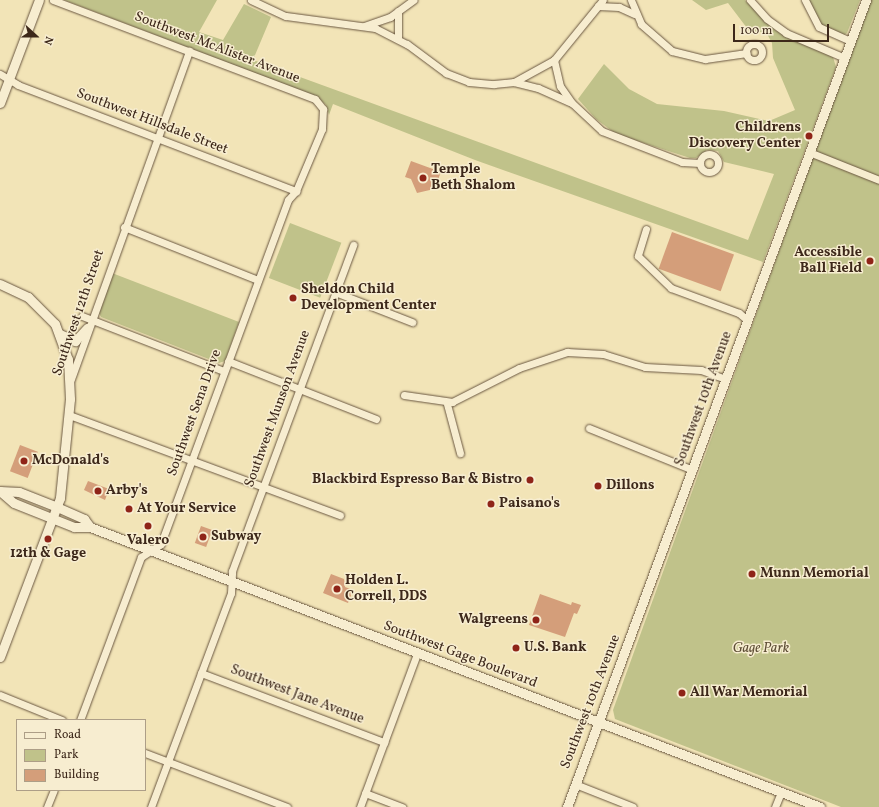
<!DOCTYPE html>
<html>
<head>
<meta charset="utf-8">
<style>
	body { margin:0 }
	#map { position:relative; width:879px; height:807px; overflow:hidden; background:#f2e4b7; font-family:Vollkorn,serif }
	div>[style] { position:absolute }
	.green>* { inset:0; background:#c0c28a; transform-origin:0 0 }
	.building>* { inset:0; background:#d49e7a; transform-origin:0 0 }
	.roads { filter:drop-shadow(0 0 1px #6a5741) drop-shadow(0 0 1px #6a5741) }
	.street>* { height:7px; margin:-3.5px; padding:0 3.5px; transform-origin:3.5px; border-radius:3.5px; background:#f7edd0 }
	.street>.ring { margin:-3.5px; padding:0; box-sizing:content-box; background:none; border:7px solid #f7edd0; border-radius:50% }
	.secondary>* { height:9px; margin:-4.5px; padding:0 4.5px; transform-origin:4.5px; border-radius:4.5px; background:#f7edd0 }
	.dots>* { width:11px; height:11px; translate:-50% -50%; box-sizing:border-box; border:2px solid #f7edd0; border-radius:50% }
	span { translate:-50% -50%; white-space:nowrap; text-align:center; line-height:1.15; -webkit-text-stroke:3px #f7edd0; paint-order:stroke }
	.street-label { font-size:14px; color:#3d281a }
	.poi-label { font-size:14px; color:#3d281a; font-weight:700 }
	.right { translate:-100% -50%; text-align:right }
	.left { translate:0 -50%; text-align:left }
	.park-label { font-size:14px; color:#5e4e36; font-style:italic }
	.legend { position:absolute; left:16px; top:719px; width:130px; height:72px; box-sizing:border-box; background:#f7edd0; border:1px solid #ad9e87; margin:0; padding:5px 7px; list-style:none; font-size:12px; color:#3d281a }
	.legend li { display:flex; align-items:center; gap:8px; height:20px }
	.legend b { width:20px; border:1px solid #ad9e87 }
	.north { position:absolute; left:16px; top:16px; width:40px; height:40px; -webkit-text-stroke:3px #f7edd0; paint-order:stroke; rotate:111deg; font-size:11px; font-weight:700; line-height:16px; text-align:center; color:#3d281a }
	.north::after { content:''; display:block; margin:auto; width:14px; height:18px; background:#3d281a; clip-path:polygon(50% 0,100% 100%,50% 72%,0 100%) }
	.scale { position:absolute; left:733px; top:24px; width:96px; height:18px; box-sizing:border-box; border:2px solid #3d281a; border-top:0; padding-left:5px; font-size:12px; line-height:14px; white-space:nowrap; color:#3d281a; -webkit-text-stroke:3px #f7edd0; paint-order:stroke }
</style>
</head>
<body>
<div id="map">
	<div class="green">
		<div style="clip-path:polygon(64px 0,217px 0,199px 32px,223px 40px,244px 4px,271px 17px,253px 60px,748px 240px,774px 174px,724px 162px,718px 151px,707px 150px,696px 158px,690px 158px,616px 134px,596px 119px,578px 99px,604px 64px,629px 89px,657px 104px,724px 111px,769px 121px,795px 110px,773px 58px,772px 43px,766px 32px,750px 32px,728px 3px,706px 10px,692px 0,745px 0,775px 30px,833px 57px,836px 67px,763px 262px,475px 160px,333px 104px,329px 115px,326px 105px,317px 97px)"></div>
		<div style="clip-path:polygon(809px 0,860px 0,847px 33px,843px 36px,826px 30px,818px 20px)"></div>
		<div style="clip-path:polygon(870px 0,879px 0,879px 807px,841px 807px,615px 719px,613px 710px)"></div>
		<div style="left:290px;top:223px;width:55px;height:59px;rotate:21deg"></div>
		<div style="clip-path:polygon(112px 273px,239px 322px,225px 361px,219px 363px,101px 317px,98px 311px)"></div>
	</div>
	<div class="building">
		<div style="clip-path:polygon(411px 161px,441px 172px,434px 189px,417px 193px,411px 179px,405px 177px)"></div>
		<div style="left:672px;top:232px;width:66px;height:39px;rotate:20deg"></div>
		<div style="left:20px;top:445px;width:19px;height:28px;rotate:21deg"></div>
		<div style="clip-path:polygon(88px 481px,109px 489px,105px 500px,84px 490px)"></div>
		<div style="left:201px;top:526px;width:12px;height:18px;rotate:20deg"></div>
		<div style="clip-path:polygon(331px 574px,344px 579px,345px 587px,353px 590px,348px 603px,323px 593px)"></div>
		<div style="clip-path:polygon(540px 594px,571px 605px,572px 602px,581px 605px,577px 614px,574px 613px,565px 637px,529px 625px)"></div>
	</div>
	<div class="roads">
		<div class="street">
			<div style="left:53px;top:0;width:280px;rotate:20.7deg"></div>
			<div style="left:315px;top:99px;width:13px;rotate:51deg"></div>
			<div style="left:323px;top:109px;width:20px;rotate:93deg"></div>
			<div style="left:322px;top:129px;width:67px;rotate:112.8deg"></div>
			<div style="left:296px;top:191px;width:12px;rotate:132deg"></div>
			<div style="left:288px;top:200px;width:367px;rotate:110.3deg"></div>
			<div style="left:161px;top:544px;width:24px;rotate:147deg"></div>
			<div style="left:141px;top:557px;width:174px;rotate:110.5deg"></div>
			<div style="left:251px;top:0;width:38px;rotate:25deg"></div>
			<div style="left:286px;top:16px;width:90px;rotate:7.7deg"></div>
			<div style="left:375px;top:28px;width:36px;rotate:27deg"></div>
			<div style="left:407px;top:44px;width:49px;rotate:36.6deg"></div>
			<div style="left:446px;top:73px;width:25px;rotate:21deg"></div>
			<div style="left:469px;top:82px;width:25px;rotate:5deg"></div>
			<div style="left:494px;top:84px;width:20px;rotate:-6deg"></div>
			<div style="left:514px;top:82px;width:46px;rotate:-28.8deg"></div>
			<div style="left:554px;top:60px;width:77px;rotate:-50.8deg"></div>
			<div style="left:631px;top:0;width:26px;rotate:67deg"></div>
			<div style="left:641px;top:24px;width:41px;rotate:41.1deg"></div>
			<div style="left:672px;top:51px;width:34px;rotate:14deg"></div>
			<div style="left:705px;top:59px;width:42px;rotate:-8.1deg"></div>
			<div style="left:750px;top:0;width:25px;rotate:48deg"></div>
			<div style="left:767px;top:19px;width:24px;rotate:36deg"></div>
			<div style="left:786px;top:33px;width:64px;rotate:23deg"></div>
			<div style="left:805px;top:0;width:30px;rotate:63deg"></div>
			<div style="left:819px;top:27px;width:34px;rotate:24deg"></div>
			<div style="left:598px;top:6px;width:21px;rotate:3deg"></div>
			<div style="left:619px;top:7px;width:17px;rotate:25deg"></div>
			<div style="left:364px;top:26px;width:28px;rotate:-19deg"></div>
			<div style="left:390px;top:17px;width:29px;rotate:-36deg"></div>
			<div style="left:398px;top:38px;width:27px;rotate:-90deg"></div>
			<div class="ring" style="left:746px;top:44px;width:9px;height:9px"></div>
			<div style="left:554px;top:60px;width:27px;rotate:77deg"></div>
			<div style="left:560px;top:86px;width:21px;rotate:55deg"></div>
			<div style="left:572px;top:103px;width:41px;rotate:43deg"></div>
			<div style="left:602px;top:131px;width:86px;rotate:21.2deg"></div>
			<div style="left:682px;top:162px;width:18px;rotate:3deg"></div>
			<div style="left:0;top:74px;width:21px;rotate:31deg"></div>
			<div style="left:18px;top:85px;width:298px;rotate:20.9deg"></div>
			<div style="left:514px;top:82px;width:25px;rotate:14deg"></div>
			<div style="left:538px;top:88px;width:35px;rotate:24deg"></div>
			<div style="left:809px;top:152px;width:75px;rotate:21.8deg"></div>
			<div class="ring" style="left:700px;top:154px;width:11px;height:11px"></div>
			<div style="left:124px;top:227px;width:144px;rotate:21.6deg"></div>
			<div style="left:646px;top:229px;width:28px;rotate:107deg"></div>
			<div style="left:638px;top:256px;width:46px;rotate:44.1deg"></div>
			<div style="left:671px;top:288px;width:72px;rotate:20.2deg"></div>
			<div style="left:739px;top:313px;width:11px;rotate:41deg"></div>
			<div style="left:335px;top:292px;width:83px;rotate:21.3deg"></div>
			<div style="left:82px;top:316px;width:152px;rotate:21.2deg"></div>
			<div style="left:228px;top:361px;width:159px;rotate:21.4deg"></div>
			<div style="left:71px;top:379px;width:349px;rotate:-70.2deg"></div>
			<div style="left:404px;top:395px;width:49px;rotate:8.3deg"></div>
			<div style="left:452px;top:402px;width:75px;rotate:-26.9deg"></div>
			<div style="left:519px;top:368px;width:51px;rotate:-18.4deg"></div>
			<div style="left:567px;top:352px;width:36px;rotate:3deg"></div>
			<div style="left:603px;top:354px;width:44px;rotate:17.2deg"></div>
			<div style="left:645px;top:367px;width:56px;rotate:3.1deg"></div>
			<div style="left:701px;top:370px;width:27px;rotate:20deg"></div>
			<div style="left:447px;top:404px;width:51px;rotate:75.1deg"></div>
			<div style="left:69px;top:415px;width:289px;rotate:20.3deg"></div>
			<div style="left:589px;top:428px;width:112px;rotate:22deg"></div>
			<div style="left:201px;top:673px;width:196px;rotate:20.7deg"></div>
			<div style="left:0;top:695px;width:67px;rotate:22deg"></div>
			<div style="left:145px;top:753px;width:152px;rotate:20.8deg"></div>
			<div style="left:575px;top:784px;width:62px;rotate:21.6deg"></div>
			<div style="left:365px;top:793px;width:40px;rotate:21deg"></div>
			<div style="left:47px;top:807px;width:18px;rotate:-68deg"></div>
			<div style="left:151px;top:807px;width:228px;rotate:-69.5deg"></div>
			<div style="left:231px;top:593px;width:22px;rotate:-87deg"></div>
			<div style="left:232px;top:571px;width:348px;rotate:-69.6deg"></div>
			<div style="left:360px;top:807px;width:163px;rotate:-69.6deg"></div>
			<div style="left:775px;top:807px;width:16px;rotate:-68deg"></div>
		</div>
		<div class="secondary">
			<div style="left:0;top:103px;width:110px;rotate:-69.3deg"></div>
			<div style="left:0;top:284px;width:31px;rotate:25deg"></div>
			<div style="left:28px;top:297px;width:38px;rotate:45deg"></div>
			<div style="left:55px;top:324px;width:37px;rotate:70deg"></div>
			<div style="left:68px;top:359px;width:40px;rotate:87.1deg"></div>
			<div style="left:70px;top:399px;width:100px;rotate:95.8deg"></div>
			<div style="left:60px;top:498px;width:170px;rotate:110.7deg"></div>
			<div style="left:60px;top:334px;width:17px;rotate:25deg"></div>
			<div style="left:75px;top:341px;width:18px;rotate:-47deg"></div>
			<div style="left:0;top:491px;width:18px;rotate:41deg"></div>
			<div style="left:14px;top:503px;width:65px;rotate:21.8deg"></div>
			<div style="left:74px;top:527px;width:16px"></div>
			<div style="left:90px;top:527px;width:782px;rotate:20.98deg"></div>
			<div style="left:0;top:491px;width:19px;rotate:3deg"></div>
			<div style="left:19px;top:492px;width:41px;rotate:21.5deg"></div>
			<div style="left:57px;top:507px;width:30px;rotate:24deg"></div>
			<div style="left:84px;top:519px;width:10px;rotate:53deg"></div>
			<div style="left:567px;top:807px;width:861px;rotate:-69.67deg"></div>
		</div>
	</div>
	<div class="dots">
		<div style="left:809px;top:136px;background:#8f2418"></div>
		<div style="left:423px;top:178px;background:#8f2418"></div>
		<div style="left:870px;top:261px;background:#8f2418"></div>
		<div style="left:293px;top:298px;background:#8f2418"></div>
		<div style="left:24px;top:461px;background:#8f2418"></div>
		<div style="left:530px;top:480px;background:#8f2418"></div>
		<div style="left:598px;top:486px;background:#8f2418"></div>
		<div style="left:98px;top:491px;background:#8f2418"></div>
		<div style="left:491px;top:504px;background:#8f2418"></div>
		<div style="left:129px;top:509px;background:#8f2418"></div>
		<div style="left:148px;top:526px;background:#8f2418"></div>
		<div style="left:203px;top:537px;background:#8f2418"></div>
		<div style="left:48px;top:539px;background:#8f2418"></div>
		<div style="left:752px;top:574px;background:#8f2418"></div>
		<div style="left:337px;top:589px;background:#8f2418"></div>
		<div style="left:536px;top:620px;background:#8f2418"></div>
		<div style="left:516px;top:648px;background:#8f2418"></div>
		<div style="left:682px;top:693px;background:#8f2418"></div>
	</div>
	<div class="street-label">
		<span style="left:217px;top:48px;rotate:21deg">Southwest McAlister Avenue</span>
		<span style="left:152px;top:122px;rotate:21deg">Southwest Hillsdale Street</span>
		<span style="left:79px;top:313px;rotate:-71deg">Southwest 12th Street</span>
		<span style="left:704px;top:399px;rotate:-70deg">Southwest 10th Avenue</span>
		<span style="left:278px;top:409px;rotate:-70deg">Southwest Munson Avenue</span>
		<span style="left:195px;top:413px;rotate:-70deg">Southwest Sena Drive</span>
		<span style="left:460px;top:655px;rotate:21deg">Southwest Gage Boulevard</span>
		<span style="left:297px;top:695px;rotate:21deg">Southwest Jane Avenue</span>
		<span style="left:591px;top:702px;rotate:-69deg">Southwest 10th Avenue</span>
	</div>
	<div class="poi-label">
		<span class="right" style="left:801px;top:136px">Childrens<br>Discovery Center</span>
		<span class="left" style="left:431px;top:178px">Temple<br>Beth Shalom</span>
		<span class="right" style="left:862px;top:261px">Accessible<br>Ball Field</span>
		<span class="left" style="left:301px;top:298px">Sheldon Child<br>Development Center</span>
		<span class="left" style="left:32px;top:461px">McDonald's</span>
		<span class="right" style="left:522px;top:480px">Blackbird Espresso Bar &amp; Bistro</span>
		<span class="left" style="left:606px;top:486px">Dillons</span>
		<span class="left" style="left:106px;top:491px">Arby's</span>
		<span class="left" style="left:499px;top:504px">Paisano's</span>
		<span class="left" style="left:137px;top:509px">At Your Service</span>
		<span class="left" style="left:211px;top:537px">Subway</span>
		<span style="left:148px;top:541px">Valero</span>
		<span style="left:48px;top:554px">12th &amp; Gage</span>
		<span class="left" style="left:760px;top:574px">Munn Memorial</span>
		<span class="left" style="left:345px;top:589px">Holden L.<br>Correll, DDS</span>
		<span class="right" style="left:528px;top:620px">Walgreens</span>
		<span class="left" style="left:524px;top:648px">U.S. Bank</span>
		<span class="left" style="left:690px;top:693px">All War Memorial</span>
	</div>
	<div class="park-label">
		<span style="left:761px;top:649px">Gage Park</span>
	</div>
	<ul class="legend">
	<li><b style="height:5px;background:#f7edd0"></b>Road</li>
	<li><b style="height:11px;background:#c0c28a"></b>Park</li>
	<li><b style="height:11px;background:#d49e7a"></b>Building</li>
	</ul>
	<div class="north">N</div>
	<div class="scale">100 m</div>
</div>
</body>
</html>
